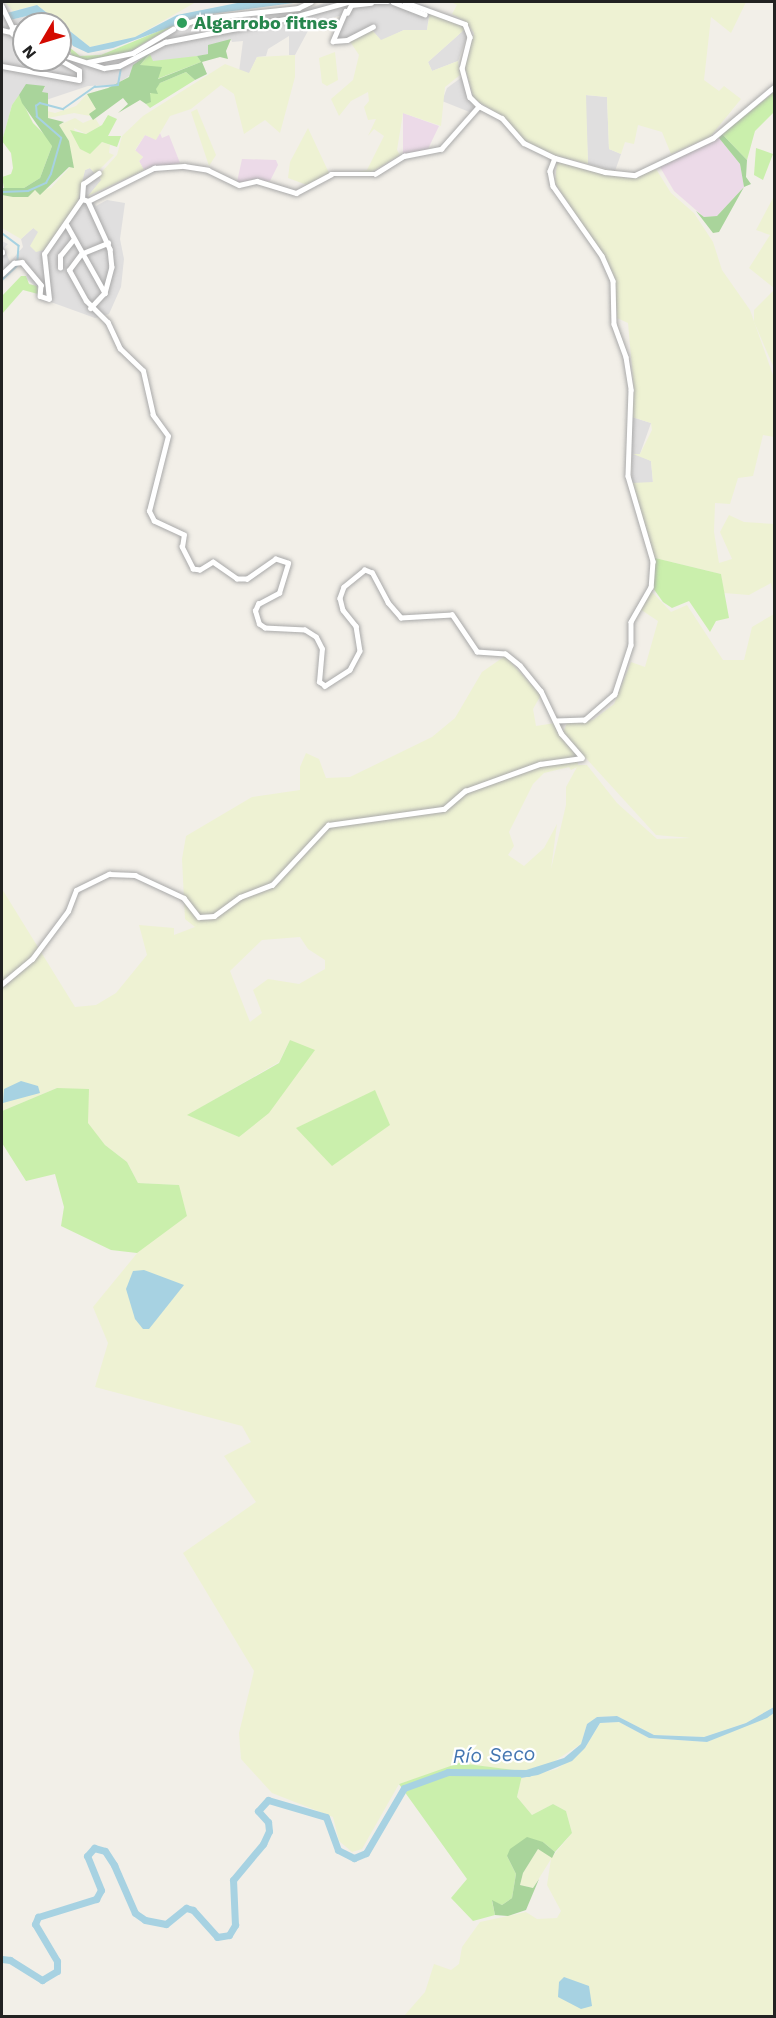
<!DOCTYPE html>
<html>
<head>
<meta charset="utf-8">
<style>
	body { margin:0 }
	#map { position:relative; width:776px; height:2018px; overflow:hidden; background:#f2efe8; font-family:"Work Sans",sans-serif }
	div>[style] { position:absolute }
	.residential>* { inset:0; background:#e0dfdf }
	.industrial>* { inset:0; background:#ecdae8 }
	.farmland>* { inset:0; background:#eef2d3 }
	.grass>* { inset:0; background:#caefac }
	.forest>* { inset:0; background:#a9d49b }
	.water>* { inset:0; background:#a7d2e2 }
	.stream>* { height:1.5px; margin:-0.75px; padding:0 0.75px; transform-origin:0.75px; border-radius:0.75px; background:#a7d2e2 }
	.river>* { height:7px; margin:-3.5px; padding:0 3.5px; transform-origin:3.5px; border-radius:3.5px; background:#a7d2e2 }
	.roads { filter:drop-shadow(0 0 2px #a9a9a9) drop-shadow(0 0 2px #a9a9a9) }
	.minor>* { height:4.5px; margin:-2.25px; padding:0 2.25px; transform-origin:2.25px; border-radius:2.25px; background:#fff }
	.minor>.ring { margin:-2.25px; padding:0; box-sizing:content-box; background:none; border:4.5px solid #fff; border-radius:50% }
	.dots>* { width:16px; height:16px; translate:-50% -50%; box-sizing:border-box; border:3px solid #fff; border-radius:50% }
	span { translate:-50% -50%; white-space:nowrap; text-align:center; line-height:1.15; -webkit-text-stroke:4.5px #fff; paint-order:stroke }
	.leisure-label { font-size:18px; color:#27864d; font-weight:700 }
	.left { translate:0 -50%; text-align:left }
	.water-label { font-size:20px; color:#4476b1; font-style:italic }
	.frame { position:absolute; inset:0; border:3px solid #222; pointer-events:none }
	.north { position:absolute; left:12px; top:12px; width:60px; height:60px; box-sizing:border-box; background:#fff; border:2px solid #a7a7a7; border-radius:50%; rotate:232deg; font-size:16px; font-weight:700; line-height:24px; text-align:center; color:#222 }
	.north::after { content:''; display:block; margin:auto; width:21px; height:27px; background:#d40a00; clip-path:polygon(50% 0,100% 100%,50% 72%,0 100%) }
</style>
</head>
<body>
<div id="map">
	<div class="residential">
		<div style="clip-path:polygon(2px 2px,10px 20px,31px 15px,54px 24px,24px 24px,24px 60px,60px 60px,60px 32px,72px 56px,81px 60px,143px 46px,178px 23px,200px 24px,288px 9px,288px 16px,327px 2px,414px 2px,430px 7px,427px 30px,404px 30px,381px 41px,370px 27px,346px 39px,332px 40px,342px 15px,326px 20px,309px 29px,295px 55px,289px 55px,289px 36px,268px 49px,266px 56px,257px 57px,249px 74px,239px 72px,243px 41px,232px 42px,231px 39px,208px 54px,168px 62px,153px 61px,115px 85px,88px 86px,46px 100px,41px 93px,45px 87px,27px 85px,12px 105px,2px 142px)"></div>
		<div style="clip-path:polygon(465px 29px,467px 36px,458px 61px,432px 71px,428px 62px)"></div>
		<div style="clip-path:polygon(462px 77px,474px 108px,472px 113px,442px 101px,447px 88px)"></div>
		<div style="clip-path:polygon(585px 95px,607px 97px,609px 149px,621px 154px,615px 171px,588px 164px)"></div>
		<div style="clip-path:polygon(90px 168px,102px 180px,88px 196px,96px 206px,107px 200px,125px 203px,120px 239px,124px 259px,121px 287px,109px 314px,95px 318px,37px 297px,39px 289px,26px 279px,28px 267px,23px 264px,16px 264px,2px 276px,2px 241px,8px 244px,4px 248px,10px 262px,23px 247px,21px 239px,81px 185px,85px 170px)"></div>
		<div style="clip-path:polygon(632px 417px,651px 423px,640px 454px,636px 454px,651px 461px,653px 483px,632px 483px)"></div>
	</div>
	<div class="industrial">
		<div style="clip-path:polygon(403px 113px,439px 126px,427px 151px,403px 154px)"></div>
		<div style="clip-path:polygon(160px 133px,162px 138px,169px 135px,180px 163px,144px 170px,139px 161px,143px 157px,135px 151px,145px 135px,156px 139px)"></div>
		<div style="clip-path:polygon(719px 138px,740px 164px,744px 187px,717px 216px,704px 217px,674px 191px,660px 167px)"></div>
		<div style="clip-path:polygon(242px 159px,276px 160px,278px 165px,270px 181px,240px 182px,237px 182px)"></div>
	</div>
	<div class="farmland">
		<div style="clip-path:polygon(5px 2px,196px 2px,135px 37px,90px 47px,37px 5px,13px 11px)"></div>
		<div style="clip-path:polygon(451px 2px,746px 2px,731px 33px,711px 17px,704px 80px,719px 91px,724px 86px,741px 99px,710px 137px,671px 154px,662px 132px,638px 125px,634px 144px,625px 142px,621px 154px,609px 149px,607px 97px,586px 95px,588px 164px,554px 155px,525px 141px,497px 113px,474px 99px,465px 67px,474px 33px,466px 22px,452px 14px,457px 5px)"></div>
		<div style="clip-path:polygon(430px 12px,457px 21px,465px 29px,428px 62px,432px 71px,458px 61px,460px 75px,445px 87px,441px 126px,403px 113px,397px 150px,400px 155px,370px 173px,348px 174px,367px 170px,384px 136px,374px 129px,368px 136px,376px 119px,368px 120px,364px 107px,369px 101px,368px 92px,351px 101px,339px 116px,331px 99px,353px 80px,359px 55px,349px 40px,371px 29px,381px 40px,404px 30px,427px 30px)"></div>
		<div style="clip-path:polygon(335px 52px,338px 80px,327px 86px,322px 83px,319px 58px)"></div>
		<div style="clip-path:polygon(295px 55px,295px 77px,280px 133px,265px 120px,244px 134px,234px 94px,221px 85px,191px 109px,170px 116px,156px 140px,145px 135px,135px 150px,143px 157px,139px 161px,144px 170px,88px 196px,101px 180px,99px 175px,117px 155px,122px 136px,143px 116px,225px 64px,249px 73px,257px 57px)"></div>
		<div style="clip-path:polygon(87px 94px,97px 109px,90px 116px,74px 113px,48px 118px,47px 111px,55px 113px,76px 106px)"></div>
		<div style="clip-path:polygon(197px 109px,216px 155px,209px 166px,191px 112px)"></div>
		<div style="clip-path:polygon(75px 118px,83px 123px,95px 118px,100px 126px,86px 134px,74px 128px,80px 149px,90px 153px,102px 142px,110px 145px,109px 153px,114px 155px,95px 174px,90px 168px,85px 170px,77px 205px,44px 250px,36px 252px,30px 246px,38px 232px,33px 228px,21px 239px,2px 228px,2px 195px,28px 197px,32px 191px,51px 188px,70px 167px,73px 168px,69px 141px,59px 125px)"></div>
		<div style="clip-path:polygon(308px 128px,329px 173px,307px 185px,288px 178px,290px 162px)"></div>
		<div style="clip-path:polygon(557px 162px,627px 178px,656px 169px,671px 193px,694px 213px,713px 242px,722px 270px,750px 310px,774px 378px,774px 437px,763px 435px,753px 476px,738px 478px,730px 504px,715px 503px,714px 532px,719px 563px,732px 559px,720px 532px,729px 515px,744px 522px,774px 524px,774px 597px,771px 583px,749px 595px,724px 593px,721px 574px,655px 558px,632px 483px,653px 482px,651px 461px,633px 454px,640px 454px,652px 430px,651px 423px,632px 417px,634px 390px,628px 323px,617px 318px,615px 279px,610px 267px,555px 183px)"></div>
		<div style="clip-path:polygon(774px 196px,774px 288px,749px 268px,770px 235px,756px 230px)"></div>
		<div style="clip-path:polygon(774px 290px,774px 368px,754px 322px,754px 310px)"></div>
		<div style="clip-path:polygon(evenodd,651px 591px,671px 612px,687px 605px,723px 660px,744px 660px,752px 627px,774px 614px,774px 1707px,746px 1723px,704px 1737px,654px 1735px,617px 1716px,597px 1717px,587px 1724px,581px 1744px,547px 1766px,523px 1771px,459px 1764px,399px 1784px,362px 1849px,352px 1852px,339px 1841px,333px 1817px,272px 1793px,241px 1759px,239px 1733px,254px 1671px,183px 1553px,256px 1502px,224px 1456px,251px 1442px,242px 1426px,95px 1387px,108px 1343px,93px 1307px,143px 1246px,187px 1216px,178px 1185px,138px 1183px,127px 1162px,105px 1145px,57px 1088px,2px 1111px,2px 889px,75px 1007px,96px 1005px,116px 993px,147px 955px,139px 925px,174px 928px,174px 935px,195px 927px,185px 919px,182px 859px,186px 836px,252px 797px,300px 790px,300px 767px,306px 753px,319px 759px,326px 778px,350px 777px,432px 737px,455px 718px,482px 672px,505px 656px,541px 695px,533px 709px,536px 726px,555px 723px,561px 737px,577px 756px,578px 765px,587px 765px,617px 803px,657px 839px,691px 838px,656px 835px,563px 733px,567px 723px,593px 720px,614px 704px,631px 662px,645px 667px,658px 621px,640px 609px,651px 591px,569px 767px,571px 770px,577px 767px,566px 787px,566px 805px,551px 869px,557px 824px,544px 848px,524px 866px,508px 855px,514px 846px,509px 832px,533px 784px,544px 773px,569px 767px,651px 591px,300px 937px,308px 949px,325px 960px,325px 969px,299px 984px,268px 979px,253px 990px,262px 1013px,250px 1022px,230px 971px,262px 940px,300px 937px,651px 591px,290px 1040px,314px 1051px,239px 1137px,188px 1115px,279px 1062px,290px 1040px)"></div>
		<div style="clip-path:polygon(774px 1713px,774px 2016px,404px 2016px,425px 1992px,434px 1964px,451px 1970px,459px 1964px,462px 1947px,480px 1922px,526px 1912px,537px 1919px,557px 1918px,561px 1911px,547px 1885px,551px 1859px,533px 1888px,520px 1885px,523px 1873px,538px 1849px,553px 1856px,572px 1833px,566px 1811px,553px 1804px,532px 1815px,517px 1797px,521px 1778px,557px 1769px,585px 1748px,600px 1723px,619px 1722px,649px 1738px,707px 1742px)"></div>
	</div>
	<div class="grass">
		<div style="clip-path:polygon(178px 23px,124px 55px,89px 61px,72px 56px,68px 46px,80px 56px,101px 55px)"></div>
		<div style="clip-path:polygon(150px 54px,153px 61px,197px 56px,201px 62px,157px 79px,154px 68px,140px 65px)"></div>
		<div style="clip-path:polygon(186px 72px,195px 80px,150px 108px,146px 104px,151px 101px,148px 96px,160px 83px)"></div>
		<div style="clip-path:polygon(774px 92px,774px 112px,755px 131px,747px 160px,722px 134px)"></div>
		<div style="clip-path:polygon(19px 95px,33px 123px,51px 141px,52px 146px,40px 178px,24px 188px,4px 188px,2px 177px,11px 174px,13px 168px,11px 153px,2px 141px,12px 105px)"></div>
		<div style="clip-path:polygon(108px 115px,117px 119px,108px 136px,121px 136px,117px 147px,102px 142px,90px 154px,80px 149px,70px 130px,86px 134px,102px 125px)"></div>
		<div style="clip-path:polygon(756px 148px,773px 154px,763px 180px,754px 175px)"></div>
		<div style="clip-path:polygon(21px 276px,26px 276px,29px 284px,37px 286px,38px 294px,23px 290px,2px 314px,2px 296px)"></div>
		<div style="clip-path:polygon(655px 558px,721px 574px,729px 618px,716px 621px,710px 632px,689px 601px,672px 608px,663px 602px,653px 588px)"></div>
		<div style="clip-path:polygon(290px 1040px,315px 1050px,269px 1113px,239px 1137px,187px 1115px,279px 1063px)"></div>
		<div style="clip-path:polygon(57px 1088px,89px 1089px,88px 1123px,105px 1145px,127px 1162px,138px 1183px,179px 1185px,187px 1216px,137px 1253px,111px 1250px,61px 1226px,64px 1207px,55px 1174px,26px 1181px,2px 1143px,2px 1111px)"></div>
		<div style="clip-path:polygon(375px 1090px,390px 1125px,332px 1166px,296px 1128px)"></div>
		<div style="clip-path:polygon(459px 1763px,523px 1771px,517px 1797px,532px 1815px,553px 1804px,566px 1811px,572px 1833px,555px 1852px,543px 1842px,507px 1856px,516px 1874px,512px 1898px,502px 1905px,492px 1901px,495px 1915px,473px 1921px,451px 1898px,467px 1879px,399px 1784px)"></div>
	</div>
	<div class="forest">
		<div style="clip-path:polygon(231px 39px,226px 51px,228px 59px,220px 57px,202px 62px,207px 74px,195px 80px,186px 72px,160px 83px,156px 89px,158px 94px,150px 93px,151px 102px,146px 104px,140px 100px,118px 113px,128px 104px,123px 98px,93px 120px,89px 114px,96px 109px,87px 94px,108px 88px,129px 77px,133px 65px,150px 53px,140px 65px,162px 67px,158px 79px,201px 62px,197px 56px,208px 54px,208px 45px)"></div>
		<div style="clip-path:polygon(26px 84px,45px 86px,42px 92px,48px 93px,48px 118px,64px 122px,59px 125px,69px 141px,74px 168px,69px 167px,40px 195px,35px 190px,28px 197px,13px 197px,2px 195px,2px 188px,24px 188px,40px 178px,52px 146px,22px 103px,19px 95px)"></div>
		<div style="clip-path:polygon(722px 134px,747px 160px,746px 177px,751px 184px,744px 187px,719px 232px,713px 233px,696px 211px,704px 217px,717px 216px,744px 187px,740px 164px,719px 138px)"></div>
		<div style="clip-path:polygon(527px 1837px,543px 1842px,555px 1852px,552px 1858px,538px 1849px,523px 1873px,520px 1885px,533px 1888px,539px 1879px,526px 1910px,508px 1916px,495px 1915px,492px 1900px,502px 1905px,512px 1898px,516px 1874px,507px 1856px,510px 1849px)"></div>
	</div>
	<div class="water">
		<div style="clip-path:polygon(242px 2px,301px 2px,203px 15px,113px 48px,88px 53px,73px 46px,60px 24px,31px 15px,10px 20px,7px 13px,37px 5px,90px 47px,135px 37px,177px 15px)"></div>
		<div style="clip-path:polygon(21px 1081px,38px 1086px,40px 1093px,3px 1103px,4px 1089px)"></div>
		<div style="clip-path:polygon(144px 1270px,184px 1285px,149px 1329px,143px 1329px,135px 1319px,126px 1289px,133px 1271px)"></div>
		<div style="clip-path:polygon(774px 1707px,774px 1713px,767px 1718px,707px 1742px,649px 1738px,619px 1722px,600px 1723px,585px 1748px,572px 1761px,538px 1775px,521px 1778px,523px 1771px,564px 1758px,581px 1744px,587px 1724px,597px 1717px,617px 1716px,654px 1735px,704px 1737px,746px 1723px)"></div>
		<div style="clip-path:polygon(564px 1977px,589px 1986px,592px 2006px,581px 2009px,558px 1997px,559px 1982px)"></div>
	</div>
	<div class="stream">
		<div style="left:2px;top:192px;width:26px;rotate:-2deg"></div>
		<div style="left:28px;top:191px;width:20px;rotate:-24deg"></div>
		<div style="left:46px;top:183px;width:10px;rotate:-61deg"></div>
		<div style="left:51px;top:174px;width:37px;rotate:-74deg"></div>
		<div style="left:61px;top:138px;width:32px;rotate:-139deg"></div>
		<div style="left:37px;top:117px;width:11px;rotate:-95deg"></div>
		<div style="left:36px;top:106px;width:5px;rotate:-37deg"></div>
		<div style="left:40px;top:103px;width:24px;rotate:15deg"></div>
		<div style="left:63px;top:109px;width:39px;rotate:-35deg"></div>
		<div style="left:95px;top:87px;width:23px;rotate:-5deg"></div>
		<div style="left:118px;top:85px;width:17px;rotate:-80deg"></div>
		<div style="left:2px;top:233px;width:21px;rotate:37deg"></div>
		<div style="left:19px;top:246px;width:14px;rotate:94deg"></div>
		<div style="left:2px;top:280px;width:22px;rotate:-43deg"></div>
	</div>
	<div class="river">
		<div style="left:2px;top:1959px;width:8px;rotate:7deg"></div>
		<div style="left:10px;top:1960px;width:38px;rotate:32deg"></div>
		<div style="left:42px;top:1980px;width:17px;rotate:-31deg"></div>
		<div style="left:57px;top:1971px;width:10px;rotate:-90deg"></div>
		<div style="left:57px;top:1961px;width:43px;rotate:-120.7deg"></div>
		<div style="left:35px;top:1924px;width:8px;rotate:-67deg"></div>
		<div style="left:38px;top:1917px;width:61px;rotate:-17.2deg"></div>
		<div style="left:96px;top:1899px;width:10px;rotate:-61deg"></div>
		<div style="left:101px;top:1890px;width:37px;rotate:-112deg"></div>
		<div style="left:87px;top:1856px;width:11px;rotate:-49deg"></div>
		<div style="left:94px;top:1848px;width:11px;rotate:15deg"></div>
		<div style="left:105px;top:1851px;width:17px;rotate:57deg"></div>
		<div style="left:114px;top:1865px;width:52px;rotate:66.4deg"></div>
		<div style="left:135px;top:1913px;width:12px;rotate:35deg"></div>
		<div style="left:145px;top:1920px;width:21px;rotate:11deg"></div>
		<div style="left:166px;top:1924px;width:26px;rotate:-39deg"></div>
		<div style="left:186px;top:1908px;width:7px;rotate:16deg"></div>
		<div style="left:193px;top:1910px;width:36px;rotate:48deg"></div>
		<div style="left:217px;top:1937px;width:12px;rotate:-9deg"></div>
		<div style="left:229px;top:1935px;width:12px;rotate:-59deg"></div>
		<div style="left:235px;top:1925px;width:45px;rotate:-92.5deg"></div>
		<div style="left:233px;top:1880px;width:47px;rotate:-50.2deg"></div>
		<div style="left:263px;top:1844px;width:14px;rotate:-65deg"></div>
		<div style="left:269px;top:1831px;width:9px;rotate:-96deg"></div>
		<div style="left:268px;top:1822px;width:15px;rotate:-132deg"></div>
		<div style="left:258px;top:1811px;width:15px;rotate:-48deg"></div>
		<div style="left:268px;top:1800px;width:60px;rotate:16.3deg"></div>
		<div style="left:326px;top:1817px;width:35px;rotate:70deg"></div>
		<div style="left:338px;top:1850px;width:18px;rotate:27deg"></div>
		<div style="left:354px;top:1858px;width:13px;rotate:-23deg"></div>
		<div style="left:366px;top:1853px;width:75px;rotate:-59.7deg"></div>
		<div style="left:404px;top:1788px;width:47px;rotate:-20deg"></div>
		<div style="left:448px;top:1772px;width:80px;rotate:0.7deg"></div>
	</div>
	<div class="roads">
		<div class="minor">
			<div style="left:371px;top:2px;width:17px"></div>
			<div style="left:393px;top:2px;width:34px;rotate:21deg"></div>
			<div style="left:405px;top:2px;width:64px;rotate:20.1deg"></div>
			<div style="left:465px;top:24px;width:14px;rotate:69deg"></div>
			<div style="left:470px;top:37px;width:32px;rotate:104deg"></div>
			<div style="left:462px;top:68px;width:30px;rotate:75deg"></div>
			<div style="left:470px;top:97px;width:13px;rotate:45deg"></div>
			<div style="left:479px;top:106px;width:26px;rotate:28deg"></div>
			<div style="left:502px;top:118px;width:33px;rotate:49deg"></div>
			<div style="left:524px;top:143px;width:34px;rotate:26deg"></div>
			<div style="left:555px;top:158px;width:52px;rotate:15.6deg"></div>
			<div style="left:605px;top:172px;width:30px;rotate:6deg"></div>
			<div style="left:635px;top:175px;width:86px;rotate:-25.4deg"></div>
			<div style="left:713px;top:138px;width:80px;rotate:-39.9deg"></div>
			<div style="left:2px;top:6px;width:25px;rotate:64deg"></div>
			<div style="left:346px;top:11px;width:33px;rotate:113deg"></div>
			<div style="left:333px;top:41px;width:14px;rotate:-4deg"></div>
			<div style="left:347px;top:40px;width:29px;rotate:-27deg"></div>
			<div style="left:347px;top:13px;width:9px;rotate:-63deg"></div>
			<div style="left:351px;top:5px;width:20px;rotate:-6deg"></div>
			<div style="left:181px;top:25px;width:23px;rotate:-18deg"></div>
			<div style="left:203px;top:18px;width:96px;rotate:-6deg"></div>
			<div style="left:298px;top:8px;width:14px;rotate:-25deg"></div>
			<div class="ring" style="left:11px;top:27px;width:5.5px;height:5.5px"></div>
			<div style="left:2px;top:30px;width:9px;rotate:13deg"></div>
			<div style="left:60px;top:54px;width:46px;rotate:17.7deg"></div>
			<div style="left:104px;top:68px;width:15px;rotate:-8deg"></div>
			<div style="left:119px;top:66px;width:52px;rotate:-27.6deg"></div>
			<div style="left:165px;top:42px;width:127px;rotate:-10.9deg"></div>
			<div style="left:290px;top:18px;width:60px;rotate:-15.4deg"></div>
			<div style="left:88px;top:62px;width:46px;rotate:-11.3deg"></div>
			<div style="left:133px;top:53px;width:47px;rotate:-31deg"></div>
			<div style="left:2px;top:66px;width:78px;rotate:10.3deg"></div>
			<div style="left:79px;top:80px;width:9px;rotate:-90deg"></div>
			<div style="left:79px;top:71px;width:23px;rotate:-151deg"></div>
			<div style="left:555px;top:158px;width:14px;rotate:111deg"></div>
			<div style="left:550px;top:171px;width:15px;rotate:79deg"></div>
			<div style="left:553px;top:186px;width:85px;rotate:55deg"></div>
			<div style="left:602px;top:256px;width:27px;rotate:66deg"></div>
			<div style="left:613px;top:281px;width:43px;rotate:88.7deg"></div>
			<div style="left:614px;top:324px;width:35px;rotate:70deg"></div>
			<div style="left:626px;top:357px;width:33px;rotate:81deg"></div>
			<div style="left:631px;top:390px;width:86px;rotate:92deg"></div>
			<div style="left:628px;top:476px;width:89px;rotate:73.6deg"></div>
			<div style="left:653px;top:561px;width:26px;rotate:94deg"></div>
			<div style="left:651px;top:587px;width:40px;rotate:119.7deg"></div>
			<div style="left:631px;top:622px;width:23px;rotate:90deg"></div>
			<div style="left:631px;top:645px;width:52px;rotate:108.1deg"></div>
			<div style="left:615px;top:694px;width:40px;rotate:139deg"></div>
			<div style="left:585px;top:720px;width:29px;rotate:178deg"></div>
			<div style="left:82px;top:199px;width:6px;rotate:18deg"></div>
			<div style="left:88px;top:201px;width:74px;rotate:-26.6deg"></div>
			<div style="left:154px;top:168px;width:30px;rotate:-4deg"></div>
			<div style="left:184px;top:166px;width:24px;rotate:9deg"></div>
			<div style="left:208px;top:170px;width:34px;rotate:26deg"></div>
			<div style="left:239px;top:185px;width:18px;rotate:-13deg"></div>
			<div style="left:257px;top:181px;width:41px;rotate:17.1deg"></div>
			<div style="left:296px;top:193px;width:40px;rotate:-28deg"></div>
			<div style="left:331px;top:174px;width:44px"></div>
			<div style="left:375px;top:174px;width:34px;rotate:-32deg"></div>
			<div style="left:404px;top:156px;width:38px;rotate:-11deg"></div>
			<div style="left:441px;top:149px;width:57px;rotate:-48.5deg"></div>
			<div style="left:82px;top:199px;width:15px;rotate:-86deg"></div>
			<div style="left:83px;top:184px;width:19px;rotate:-35deg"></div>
			<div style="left:88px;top:201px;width:53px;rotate:65.4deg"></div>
			<div style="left:110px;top:249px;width:18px;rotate:84deg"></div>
			<div style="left:112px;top:267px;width:27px;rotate:105deg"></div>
			<div style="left:105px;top:293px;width:21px;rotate:133deg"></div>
			<div style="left:67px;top:225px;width:78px;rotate:60.8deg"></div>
			<div style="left:2px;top:253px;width:1px;rotate:-90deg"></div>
			<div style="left:83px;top:253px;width:27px;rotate:-22deg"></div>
			<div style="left:60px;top:268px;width:12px;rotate:-90deg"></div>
			<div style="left:60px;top:256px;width:21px;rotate:-51deg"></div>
			<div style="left:2px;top:274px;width:16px;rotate:-43deg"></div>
			<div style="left:14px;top:263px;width:8px;rotate:-7deg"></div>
			<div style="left:22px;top:262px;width:30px;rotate:50deg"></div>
			<div style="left:41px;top:285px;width:11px;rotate:95deg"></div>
			<div style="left:40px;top:296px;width:9px;rotate:18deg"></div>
			<div style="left:49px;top:299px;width:45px;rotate:-96.3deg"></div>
			<div style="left:44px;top:254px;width:67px;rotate:-55.4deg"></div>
			<div style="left:2px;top:984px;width:39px;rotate:-40deg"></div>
			<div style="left:32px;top:959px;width:60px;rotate:-53.1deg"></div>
			<div style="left:68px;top:911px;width:22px;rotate:-69deg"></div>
			<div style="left:76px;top:890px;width:37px;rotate:-26deg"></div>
			<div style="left:109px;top:874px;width:26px;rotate:2deg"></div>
			<div style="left:135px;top:875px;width:54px;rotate:25.1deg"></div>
			<div style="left:184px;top:898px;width:24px;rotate:52deg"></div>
			<div style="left:199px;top:917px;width:15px;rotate:-4deg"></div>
			<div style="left:214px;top:916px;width:32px;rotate:-36deg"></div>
			<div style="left:240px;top:897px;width:34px;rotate:-21deg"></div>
			<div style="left:272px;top:885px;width:82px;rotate:-47deg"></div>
			<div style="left:328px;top:825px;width:117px;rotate:-7.9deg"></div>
			<div style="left:444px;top:809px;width:28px;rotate:-41deg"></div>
			<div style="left:465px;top:791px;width:80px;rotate:-19.8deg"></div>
			<div style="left:540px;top:764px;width:42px;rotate:-8.1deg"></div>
			<div style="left:582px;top:758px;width:32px;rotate:-131deg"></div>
			<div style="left:561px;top:734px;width:47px;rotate:-115.5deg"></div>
			<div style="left:541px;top:692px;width:33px;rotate:-129deg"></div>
			<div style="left:520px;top:666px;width:19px;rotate:-141deg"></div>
			<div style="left:505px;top:654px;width:28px;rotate:-176deg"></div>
			<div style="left:477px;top:652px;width:45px;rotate:-124deg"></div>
			<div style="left:452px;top:615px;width:51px;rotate:176.6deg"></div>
			<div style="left:401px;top:618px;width:20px;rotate:-131deg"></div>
			<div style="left:388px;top:603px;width:34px;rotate:-118deg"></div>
			<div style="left:372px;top:573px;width:8px;rotate:-157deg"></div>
			<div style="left:365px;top:570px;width:27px;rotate:141deg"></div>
			<div style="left:344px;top:587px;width:12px;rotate:110deg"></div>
			<div style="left:340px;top:598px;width:12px;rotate:76deg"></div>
			<div style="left:343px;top:610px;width:21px;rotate:51deg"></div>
			<div style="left:356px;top:626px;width:25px;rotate:81deg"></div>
			<div style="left:360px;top:651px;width:21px;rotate:118deg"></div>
			<div style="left:350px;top:670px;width:30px;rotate:147deg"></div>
			<div style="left:325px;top:686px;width:7px;rotate:-146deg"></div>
			<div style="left:319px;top:682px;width:33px;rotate:-85deg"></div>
			<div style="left:322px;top:649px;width:13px;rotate:-117deg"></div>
			<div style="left:316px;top:637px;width:13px;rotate:-148deg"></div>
			<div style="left:305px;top:630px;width:40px;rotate:-177.1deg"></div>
			<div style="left:265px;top:628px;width:7px;rotate:-146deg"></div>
			<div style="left:259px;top:624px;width:14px;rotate:-107deg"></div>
			<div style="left:255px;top:611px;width:8px;rotate:-67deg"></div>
			<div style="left:258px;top:604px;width:24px;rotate:-28deg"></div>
			<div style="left:279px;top:593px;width:31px;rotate:-73deg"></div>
			<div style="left:288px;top:563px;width:13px;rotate:-162deg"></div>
			<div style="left:276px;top:559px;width:35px;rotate:145deg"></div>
			<div style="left:247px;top:579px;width:10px;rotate:180deg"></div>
			<div style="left:237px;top:579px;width:29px;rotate:-145deg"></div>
			<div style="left:213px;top:562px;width:15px;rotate:148deg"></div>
			<div style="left:200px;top:570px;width:7px;rotate:-172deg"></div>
			<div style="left:193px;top:569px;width:25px;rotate:-117deg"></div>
			<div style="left:182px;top:547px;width:12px;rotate:-81deg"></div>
			<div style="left:184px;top:535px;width:33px;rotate:-155deg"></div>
			<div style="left:154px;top:521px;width:11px;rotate:-117deg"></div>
			<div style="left:149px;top:511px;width:77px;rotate:-75.8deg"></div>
			<div style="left:168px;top:436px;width:26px;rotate:-126deg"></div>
			<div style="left:153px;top:415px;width:45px;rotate:-102.8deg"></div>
			<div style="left:143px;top:371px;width:32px;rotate:-136deg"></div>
			<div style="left:120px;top:349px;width:29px;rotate:-115deg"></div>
			<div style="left:108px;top:323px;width:31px;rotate:-135deg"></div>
			<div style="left:86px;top:301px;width:35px;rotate:-119deg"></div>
			<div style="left:69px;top:270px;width:20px;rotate:-53deg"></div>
		</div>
	</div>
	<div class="dots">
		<div style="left:182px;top:23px;background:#2e9e5b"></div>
	</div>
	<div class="leisure-label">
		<span class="left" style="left:194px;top:23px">Algarrobo fitnes</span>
	</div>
	<div class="water-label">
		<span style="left:494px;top:1755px;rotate:-2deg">Río Seco</span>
	</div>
	<div class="frame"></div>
	<div class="north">N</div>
</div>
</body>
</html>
